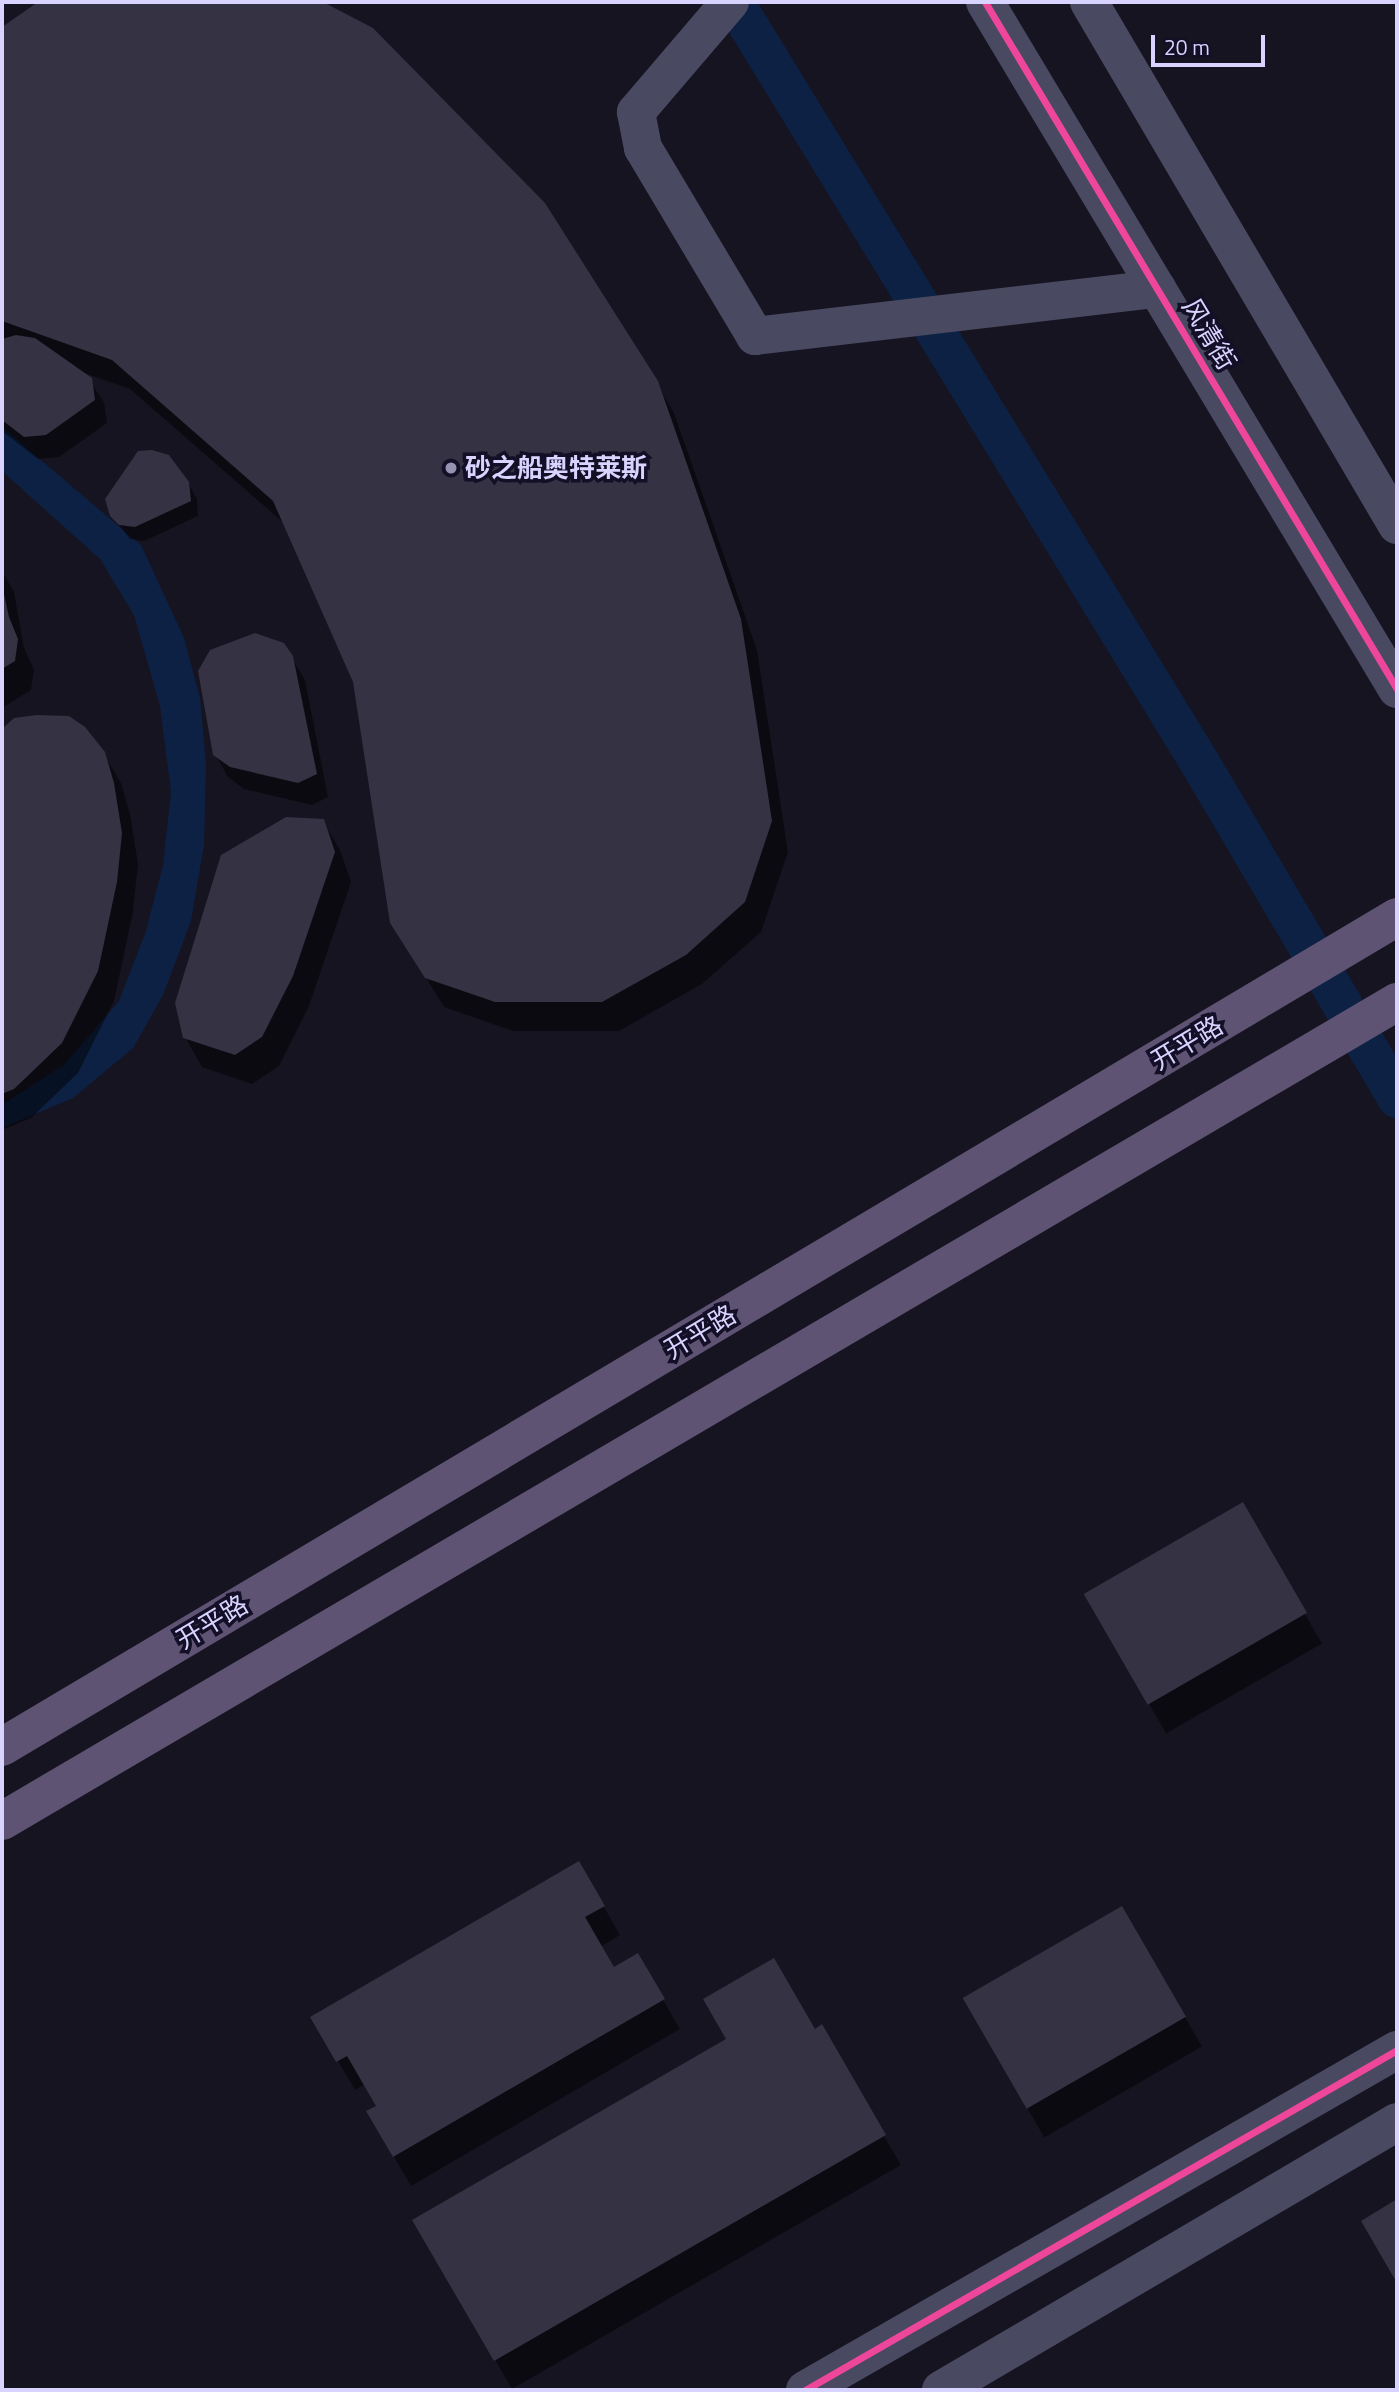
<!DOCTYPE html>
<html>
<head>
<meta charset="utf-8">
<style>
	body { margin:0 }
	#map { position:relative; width:1399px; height:2392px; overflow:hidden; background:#161421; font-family:"Titillium Web","Noto Sans SC",sans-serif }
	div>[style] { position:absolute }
	.water>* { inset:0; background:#0d2144 }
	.shadow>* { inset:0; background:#0007; transform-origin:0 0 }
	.canal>* { height:40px; margin:-20px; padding:0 20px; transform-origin:20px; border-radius:20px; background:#0d2144 }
	.building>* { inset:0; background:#343243; transform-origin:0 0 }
	.minor>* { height:38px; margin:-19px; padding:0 19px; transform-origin:19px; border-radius:19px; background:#4a4962 }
	.major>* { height:38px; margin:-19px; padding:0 19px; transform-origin:19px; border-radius:19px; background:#5e5373 }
	.cycleway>* { height:7px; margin:-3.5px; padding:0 3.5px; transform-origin:3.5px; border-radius:3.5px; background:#ed469a }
	.dots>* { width:19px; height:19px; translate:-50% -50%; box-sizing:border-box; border:4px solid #130f26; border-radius:50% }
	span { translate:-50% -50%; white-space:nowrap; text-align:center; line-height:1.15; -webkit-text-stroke:7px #130f26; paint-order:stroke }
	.street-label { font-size:26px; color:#d9d4ff }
	.poi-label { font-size:26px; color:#d9d4ff; font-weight:700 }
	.left { translate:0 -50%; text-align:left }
	.frame { position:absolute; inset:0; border:4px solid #d9d4ff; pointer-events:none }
	.scale { position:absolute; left:1151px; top:35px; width:114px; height:32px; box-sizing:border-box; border:4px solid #d9d4ff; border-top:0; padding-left:9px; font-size:21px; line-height:24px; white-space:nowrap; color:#d9d4ff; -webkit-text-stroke:5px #130f26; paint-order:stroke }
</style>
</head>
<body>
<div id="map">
	<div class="water">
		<div style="clip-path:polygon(2px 427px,141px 545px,184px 638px,200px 698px,206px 763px,204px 845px,191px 921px,163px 995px,133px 1048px,73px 1098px,2px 1128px,2px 1105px,65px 1064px,119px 1001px,146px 931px,163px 865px,171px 792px,160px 706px,134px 615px,100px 559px,2px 471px)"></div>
	</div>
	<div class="shadow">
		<div style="clip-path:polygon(41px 2px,319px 2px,372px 30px,656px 382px,674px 413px,757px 650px,788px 852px,761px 932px,702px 984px,619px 1031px,513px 1031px,444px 1007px,410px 952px,355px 681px,285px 524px,130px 389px,84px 373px,104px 402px,107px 423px,59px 457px,38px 459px,2px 431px,2px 31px)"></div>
		<div style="clip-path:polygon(188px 483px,197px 499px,198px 516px,144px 541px,130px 539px,111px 515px)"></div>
		<div style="clip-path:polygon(2px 571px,14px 592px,24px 648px,34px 670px,31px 690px,2px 708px)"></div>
		<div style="clip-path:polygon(291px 657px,305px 680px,328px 797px,312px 805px,244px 789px,228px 777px,215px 754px)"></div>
		<div style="clip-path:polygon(15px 719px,103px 753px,121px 783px,130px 814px,138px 864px,133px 912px,114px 1001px,78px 1073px,31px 1118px,2px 1130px,2px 732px)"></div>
		<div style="clip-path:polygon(323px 821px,340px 850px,351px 882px,309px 1006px,279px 1066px,252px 1084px,202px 1067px,185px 1037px)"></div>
		<div style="left:1242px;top:1505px;width:160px;height:180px;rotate:60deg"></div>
		<div style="clip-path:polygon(579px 1863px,620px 1935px,600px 1947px,613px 1969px,637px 1955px,680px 2029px,411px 2186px,368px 2112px,378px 2107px,365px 2084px,355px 2090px,313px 2018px)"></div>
		<div style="left:1122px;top:1908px;width:160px;height:182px;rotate:60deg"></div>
		<div style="clip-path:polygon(821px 2027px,901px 2165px,512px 2389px,415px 2221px)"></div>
	</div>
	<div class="canal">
		<div style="left:734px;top:2px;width:892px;rotate:58.52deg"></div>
		<div style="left:1200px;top:763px;width:389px;rotate:59.5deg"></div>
	</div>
	<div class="building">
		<div style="clip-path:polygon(38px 2px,323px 2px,373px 28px,545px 203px,658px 381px,741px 619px,772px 821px,745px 902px,686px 955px,602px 1002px,495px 1002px,425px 978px,390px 923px,353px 682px,273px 501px,112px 360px,2px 321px,2px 27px)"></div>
		<div style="clip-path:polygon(16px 335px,35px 338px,92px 378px,95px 400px,46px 435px,24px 437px,2px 420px,2px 339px)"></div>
		<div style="clip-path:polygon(152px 450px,169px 455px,189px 482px,191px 501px,135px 527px,119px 525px,110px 516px,105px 499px,138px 451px)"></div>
		<div style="clip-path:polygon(2px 585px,9px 617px,18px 639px,15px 661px,2px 669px)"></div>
		<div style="clip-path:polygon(255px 633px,284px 643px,293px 656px,317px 774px,298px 783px,230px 767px,213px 755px,198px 671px,210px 650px)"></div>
		<div style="clip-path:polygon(37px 715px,69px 716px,85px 727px,105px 752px,114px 783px,122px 833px,117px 882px,98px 971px,62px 1043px,14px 1089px,2px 1094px,2px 729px,14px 718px)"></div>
		<div style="clip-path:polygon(286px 817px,324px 819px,335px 852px,293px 976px,262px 1037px,235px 1055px,183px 1038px,175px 1003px,221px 855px)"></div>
		<div style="left:1243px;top:1502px;width:128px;height:184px;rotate:60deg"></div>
		<div style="clip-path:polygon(579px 1861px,605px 1906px,585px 1917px,614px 1967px,638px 1953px,665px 1999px,393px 2157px,366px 2111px,376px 2106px,347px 2056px,336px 2062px,310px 2017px)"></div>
		<div style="left:1122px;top:1906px;width:128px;height:184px;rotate:60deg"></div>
		<div style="clip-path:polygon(774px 1958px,815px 2029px,822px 2024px,886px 2135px,494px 2361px,412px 2220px,726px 2039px,703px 1999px)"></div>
		<div style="clip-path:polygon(1397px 2199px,1397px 2283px,1361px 2221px)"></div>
	</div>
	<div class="minor">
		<div style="left:730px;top:2px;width:145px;rotate:130.5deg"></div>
		<div style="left:636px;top:112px;width:37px;rotate:79deg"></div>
		<div style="left:643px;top:148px;width:219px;rotate:59.2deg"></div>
		<div style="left:755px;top:336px;width:405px;rotate:-6.7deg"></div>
		<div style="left:985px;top:2px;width:801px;rotate:59.05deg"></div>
		<div style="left:1089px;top:2px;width:607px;rotate:59.51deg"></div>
		<div style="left:805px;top:2390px;width:683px;rotate:-29.87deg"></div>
		<div style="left:941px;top:2390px;width:529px;rotate:-30.44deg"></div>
	</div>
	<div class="major">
		<div style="left:2px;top:1747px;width:1623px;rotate:-30.75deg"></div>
		<div style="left:2px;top:1821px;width:1618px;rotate:-30.42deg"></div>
	</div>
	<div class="cycleway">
		<div style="left:985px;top:2px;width:801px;rotate:59.05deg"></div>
		<div style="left:805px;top:2390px;width:683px;rotate:-29.87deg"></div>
	</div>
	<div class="dots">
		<div style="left:451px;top:468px;background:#9591b1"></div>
	</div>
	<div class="street-label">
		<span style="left:1209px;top:334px;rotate:59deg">风清街</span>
		<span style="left:1187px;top:1043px;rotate:-31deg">开平路</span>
		<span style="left:700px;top:1332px;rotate:-31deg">开平路</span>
		<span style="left:212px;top:1622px;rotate:-31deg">开平路</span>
	</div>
	<div class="poi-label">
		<span class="left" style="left:465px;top:468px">砂之船奥特莱斯</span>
	</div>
	<div class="frame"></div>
	<div class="scale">20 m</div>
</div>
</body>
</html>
